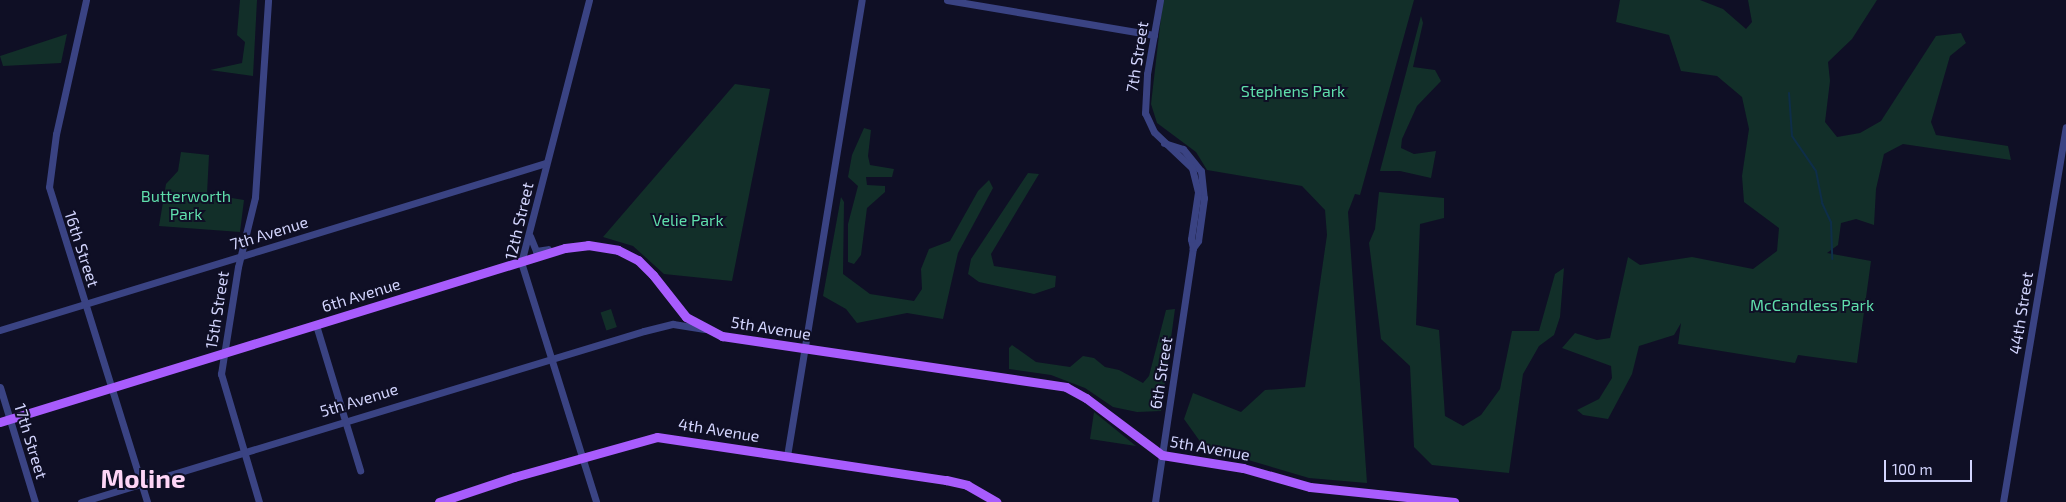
<!DOCTYPE html>
<html>
<head>
<meta charset="utf-8">
<style>
	body { margin:0 }
	#map { position:relative; width:2066px; height:502px; overflow:hidden; background:#0f0f25; font-family:"Exo 2",sans-serif }
	div>[style] { position:absolute }
	.green>* { inset:0; background:#122f29; transform-origin:0 0 }
	.stream>* { height:2px; margin:-1px; padding:0 1px; transform-origin:1px; border-radius:1px; background:#0e2e49 }
	.minor>* { height:7px; margin:-3.5px; padding:0 3.5px; transform-origin:3.5px; border-radius:3.5px; background:#3a4383 }
	.major>* { height:9px; margin:-4.5px; padding:0 4.5px; transform-origin:4.5px; border-radius:4.5px; background:#a85cfd }
	span { translate:-50% -50%; white-space:nowrap; text-align:center; line-height:1.15; -webkit-text-stroke:4px #0f0f25; paint-order:stroke }
	.street-label { font-size:16px; color:#d3d5fe }
	.park-label { font-size:16px; color:#5fdeab }
	.town-label { font-size:26px; color:#fed5f6; font-weight:700 }
	.scale { position:absolute; left:1884px; top:460px; width:88px; height:22px; box-sizing:border-box; border:2px solid #d3d5fe; border-top:0; padding-left:6px; font-size:15px; line-height:18px; white-space:nowrap; color:#d3d5fe; -webkit-text-stroke:4px #0f0f25; paint-order:stroke }
</style>
</head>
<body>
<div id="map">
	<div class="green">
		<div style="clip-path:polygon(240px 0,257px 0,253px 76px,210px 70px,242px 63px,245px 42px,237px 35px)"></div>
		<div style="clip-path:polygon(1163px 0,1414px 0,1360px 195px,1355px 194px,1348px 212px,1367px 483px,1309px 478px,1204px 447px,1184px 419px,1193px 393px,1241px 412px,1265px 390px,1305px 387px,1327px 235px,1325px 210px,1302px 186px,1207px 170px,1196px 152px,1157px 123px,1151px 104px)"></div>
		<div style="clip-path:polygon(1620px 0,1700px 0,1723px 9px,1746px 29px,1752px 22px,1748px 0,1877px 0,1852px 39px,1828px 62px,1830px 81px,1825px 122px,1837px 137px,1860px 133px,1881px 121px,1936px 36px,1961px 33px,1966px 43px,1950px 56px,1931px 122px,1936px 135px,2008px 146px,2011px 160px,1903px 144px,1884px 154px,1876px 189px,1874px 225px,1856px 219px,1841px 223px,1838px 245px,1827px 253px,1871px 261px,1857px 363px,1798px 355px,1795px 363px,1678px 344px,1681px 323px,1674px 335px,1639px 346px,1632px 374px,1608px 419px,1583px 415px,1577px 410px,1599px 399px,1612px 378px,1611px 366px,1562px 348px,1575px 333px,1597px 340px,1610px 338px,1628px 257px,1640px 265px,1692px 257px,1753px 269px,1777px 251px,1779px 228px,1744px 202px,1742px 176px,1749px 129px,1742px 97px,1717px 76px,1681px 71px,1669px 35px,1616px 22px)"></div>
		<div style="clip-path:polygon(1421px 16px,1423px 23px,1413px 67px,1435px 70px,1441px 81px,1417px 106px,1402px 139px,1401px 148px,1414px 154px,1436px 151px,1431px 178px,1400px 171px,1380px 171px)"></div>
		<div style="clip-path:polygon(67px 34px,61px 63px,3px 66px,0 56px)"></div>
		<div style="clip-path:polygon(735px 84px,770px 89px,732px 281px,664px 274px,633px 246px,603px 237px)"></div>
		<div style="clip-path:polygon(864px 128px,871px 130px,868px 156px,870px 165px,894px 169px,892px 177px,866px 177px,867px 185px,885px 186px,885px 192px,867px 208px,861px 255px,854px 264px,848px 262px,848px 224px,858px 186px,848px 177px,852px 155px)"></div>
		<div style="clip-path:polygon(181px 152px,209px 155px,207px 194px,244px 200px,240px 232px,159px 226px,166px 184px,178px 171px)"></div>
		<div style="clip-path:polygon(1028px 173px,1039px 174px,991px 254px,994px 266px,1056px 276px,1055px 287px,1034px 294px,979px 282px,968px 274px,971px 259px)"></div>
		<div style="clip-path:polygon(989px 180px,993px 188px,958px 253px,943px 319px,907px 313px,857px 323px,846px 309px,823px 296px,841px 197px,844px 202px,843px 274px,870px 294px,914px 301px,922px 289px,921px 269px,929px 249px,950px 241px,978px 191px)"></div>
		<div style="clip-path:polygon(1379px 192px,1444px 198px,1444px 218px,1420px 224px,1416px 325px,1439px 330px,1445px 416px,1463px 426px,1481px 415px,1500px 389px,1512px 331px,1539px 331px,1555px 274px,1564px 268px,1560px 317px,1554px 335px,1539px 346px,1523px 374px,1509px 473px,1432px 465px,1414px 447px,1410px 366px,1381px 339px,1369px 243px,1375px 229px)"></div>
		<div style="left:611px;top:309px;width:19px;height:11px;rotate:72deg"></div>
		<div style="clip-path:polygon(1175px 309px,1161px 411px,1137px 412px,1113px 407px,1085px 388px,1051px 375px,1009px 369px,1009px 348px,1012px 345px,1036px 362px,1070px 367px,1083px 356px,1094px 358px,1105px 367px,1119px 370px,1143px 383px,1149px 376px,1166px 310px)"></div>
		<div style="clip-path:polygon(1094px 412px,1136px 446px,1090px 439px)"></div>
	</div>
	<div class="stream">
		<div style="left:1789px;top:93px;width:43px;rotate:86deg"></div>
		<div style="left:1792px;top:136px;width:42px;rotate:55.6deg"></div>
		<div style="left:1816px;top:171px;width:33px;rotate:79deg"></div>
		<div style="left:1822px;top:203px;width:21px;rotate:65deg"></div>
		<div style="left:1831px;top:222px;width:37px;rotate:88deg"></div>
	</div>
	<div class="minor">
		<div style="left:86px;top:0;width:137px;rotate:102.6deg"></div>
		<div style="left:56px;top:134px;width:53px;rotate:97.5deg"></div>
		<div style="left:49px;top:187px;width:330px;rotate:72.7deg"></div>
		<div style="left:589px;top:0;width:271px;rotate:104.5deg"></div>
		<div style="left:521px;top:262px;width:251px;rotate:72.6deg"></div>
		<div style="left:947px;top:0;width:210px;rotate:9.6deg"></div>
		<div style="left:1164px;top:143px;width:20px;rotate:18deg"></div>
		<div style="left:1183px;top:149px;width:28px;rotate:51deg"></div>
		<div style="left:1201px;top:171px;width:27px;rotate:84deg"></div>
		<div style="left:1204px;top:198px;width:43px;rotate:97.9deg"></div>
		<div style="left:1198px;top:241px;width:9px;rotate:126deg"></div>
		<div style="left:530px;top:236px;width:16px;rotate:68deg"></div>
		<div style="left:536px;top:251px;width:12px;rotate:-9deg"></div>
		<div style="left:316px;top:325px;width:152px;rotate:73.1deg"></div>
		<div style="left:0;top:330px;width:571px;rotate:-17.01deg"></div>
		<div style="left:0;top:387px;width:120px;rotate:73.1deg"></div>
		<div style="left:787px;top:456px;width:462px;rotate:-80.7deg"></div>
		<div style="left:81px;top:502px;width:588px;rotate:-16.9deg"></div>
		<div style="left:644px;top:331px;width:30px;rotate:-14deg"></div>
		<div style="left:673px;top:324px;width:32px;rotate:9deg"></div>
		<div style="left:259px;top:502px;width:134px;rotate:-106.5deg"></div>
		<div style="left:221px;top:374px;width:108px;rotate:-81deg"></div>
		<div style="left:238px;top:267px;width:72px;rotate:-76.3deg"></div>
		<div style="left:255px;top:197px;width:197px;rotate:-86.2deg"></div>
		<div style="left:1155px;top:502px;width:257px;rotate:-81.5deg"></div>
		<div style="left:1193px;top:248px;width:9px;rotate:-103deg"></div>
		<div style="left:1191px;top:239px;width:48px;rotate:-81.5deg"></div>
		<div style="left:1198px;top:192px;width:25px;rotate:-104deg"></div>
		<div style="left:1192px;top:168px;width:52px;rotate:-136.5deg"></div>
		<div style="left:1154px;top:132px;width:21px;rotate:-115deg"></div>
		<div style="left:1145px;top:113px;width:39px;rotate:-87deg"></div>
		<div style="left:1147px;top:74px;width:75px;rotate:-80deg"></div>
		<div style="left:2003px;top:502px;width:380px;rotate:-80.5deg"></div>
	</div>
	<div class="major">
		<div style="left:0;top:422px;width:591px;rotate:-17.12deg"></div>
		<div style="left:565px;top:248px;width:23px;rotate:-7deg"></div>
		<div style="left:588px;top:245px;width:30px;rotate:9deg"></div>
		<div style="left:618px;top:250px;width:22px;rotate:27deg"></div>
		<div style="left:638px;top:260px;width:21px;rotate:45deg"></div>
		<div style="left:653px;top:275px;width:53px;rotate:51.8deg"></div>
		<div style="left:686px;top:317px;width:41px;rotate:27.8deg"></div>
		<div style="left:722px;top:336px;width:348px;rotate:8.4deg"></div>
		<div style="left:1066px;top:387px;width:23px;rotate:29deg"></div>
		<div style="left:1086px;top:398px;width:95px;rotate:36.9deg"></div>
		<div style="left:1162px;top:455px;width:82px;rotate:9.1deg"></div>
		<div style="left:1243px;top:468px;width:70px;rotate:15.8deg"></div>
		<div style="left:1310px;top:487px;width:145px;rotate:5.9deg"></div>
		<div style="left:439px;top:502px;width:79px;rotate:-18.4deg"></div>
		<div style="left:514px;top:477px;width:148px;rotate:-15.6deg"></div>
		<div style="left:657px;top:437px;width:292px;rotate:8.5deg"></div>
		<div style="left:946px;top:480px;width:22px;rotate:13deg"></div>
		<div style="left:967px;top:485px;width:34px;rotate:30deg"></div>
	</div>
	<div class="street-label">
		<span style="left:1137px;top:57px;rotate:-81deg">7th Street</span>
		<span style="left:519px;top:221px;rotate:-77deg">12th Street</span>
		<span style="left:269px;top:233px;rotate:-17deg">7th Avenue</span>
		<span style="left:82px;top:249px;rotate:72deg">16th Street</span>
		<span style="left:361px;top:295px;rotate:-17deg">6th Avenue</span>
		<span style="left:217px;top:310px;rotate:-81deg">15th Street</span>
		<span style="left:2021px;top:313px;rotate:-81deg">44th Street</span>
		<span style="left:771px;top:328px;rotate:9deg">5th Avenue</span>
		<span style="left:1161px;top:373px;rotate:-81deg">6th Street</span>
		<span style="left:359px;top:400px;rotate:-17deg">5th Avenue</span>
		<span style="left:719px;top:430px;rotate:9deg">4th Avenue</span>
		<span style="left:31px;top:441px;rotate:73deg">17th Street</span>
		<span style="left:1210px;top:448px;rotate:10deg">5th Avenue</span>
	</div>
	<div class="park-label">
		<span style="left:1293px;top:91px">Stephens Park</span>
		<span style="left:186px;top:205px">Butterworth<br>Park</span>
		<span style="left:688px;top:220px">Velie Park</span>
		<span style="left:1812px;top:305px">McCandless Park</span>
	</div>
	<div class="town-label">
		<span style="left:143px;top:478px">Moline</span>
	</div>
	<div class="scale">100 m</div>
</div>
</body>
</html>
